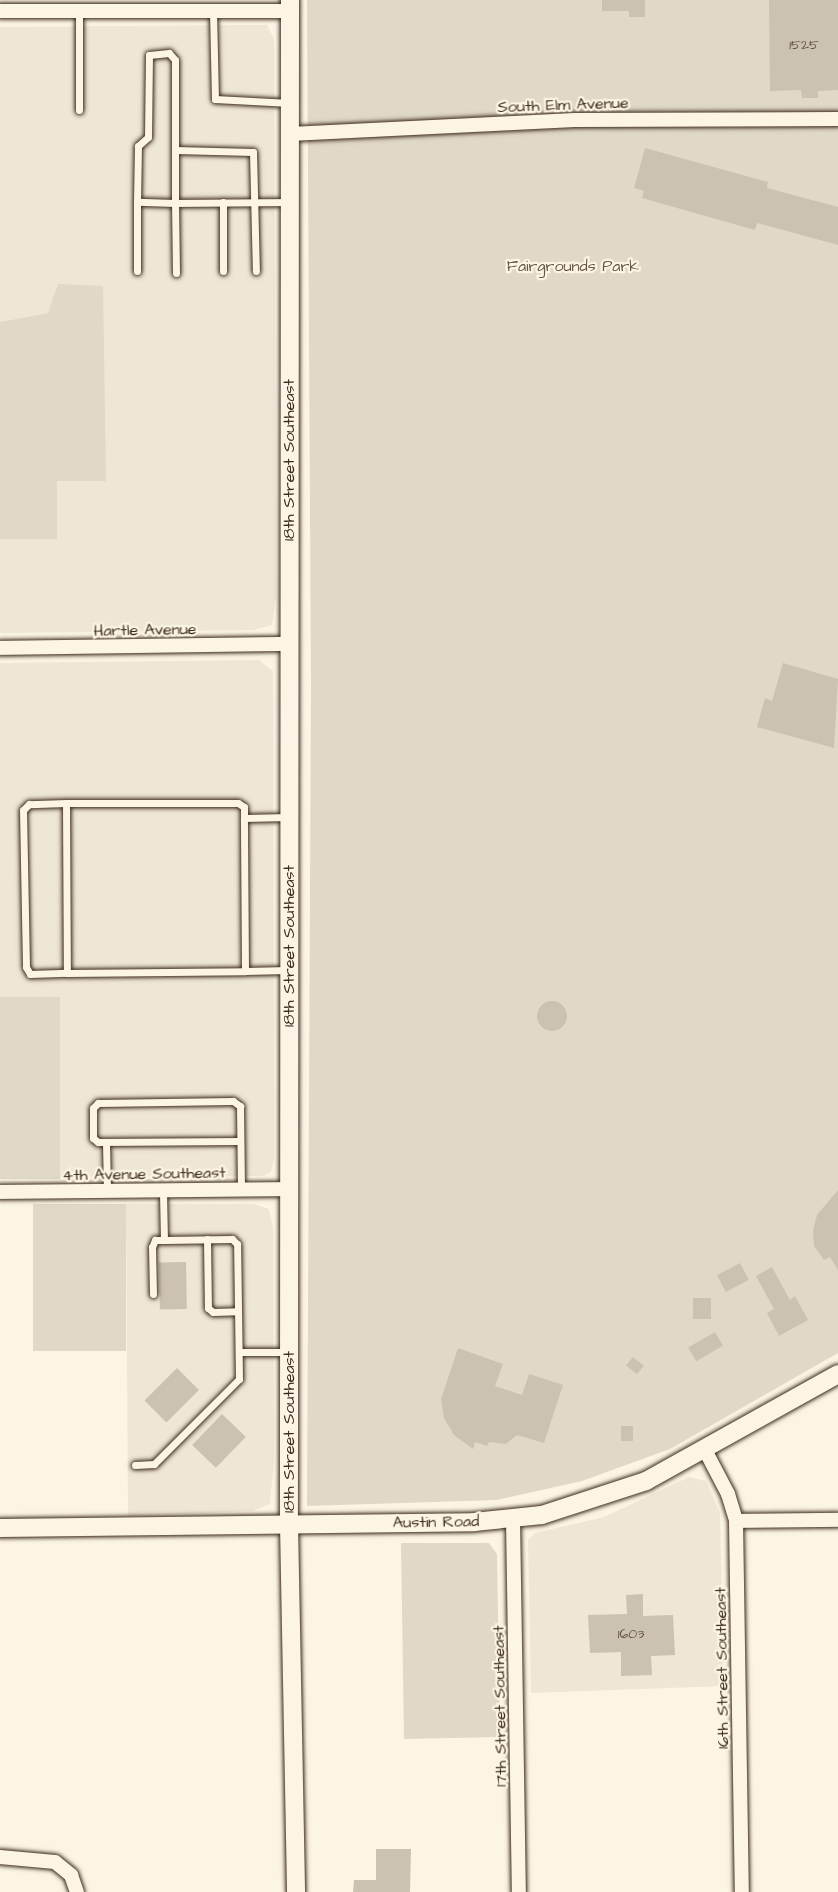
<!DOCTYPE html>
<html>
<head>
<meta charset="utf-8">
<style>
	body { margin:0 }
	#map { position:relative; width:838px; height:1892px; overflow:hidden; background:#fcf5e5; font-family:"Architects Daughter",sans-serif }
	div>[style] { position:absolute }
	.built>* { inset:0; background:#eee6d6 }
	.green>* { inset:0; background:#e0d8c8; transform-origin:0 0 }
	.building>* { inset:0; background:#ccc2b3; transform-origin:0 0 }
	.round { border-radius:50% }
	.roads { filter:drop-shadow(0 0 2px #3b2a1e) drop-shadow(0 0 2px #3b2a1e) }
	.service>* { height:7px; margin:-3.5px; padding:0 3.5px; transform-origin:3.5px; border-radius:3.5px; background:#fcf5e5 }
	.minor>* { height:14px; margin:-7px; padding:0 7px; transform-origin:7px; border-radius:7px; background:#fcf5e5 }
	.tertiary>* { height:18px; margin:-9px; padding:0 9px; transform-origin:9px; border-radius:9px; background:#fcf5e5 }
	span { translate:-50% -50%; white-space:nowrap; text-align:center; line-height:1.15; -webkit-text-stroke:4.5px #fcf5e5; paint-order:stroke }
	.number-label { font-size:14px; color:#5f5043 }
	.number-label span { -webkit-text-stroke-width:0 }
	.street-label { font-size:16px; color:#3b2a1e }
	.park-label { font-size:16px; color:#645648 }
</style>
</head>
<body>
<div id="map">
	<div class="built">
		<div style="clip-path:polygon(267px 25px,274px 39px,276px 595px,272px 625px,253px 630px,0 633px,0 539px,56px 539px,56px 480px,106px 481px,48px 313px,0 322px,0 27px)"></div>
		<div style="clip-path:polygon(259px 660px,273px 671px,274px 1158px,271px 1172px,262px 1176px,60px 1177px,60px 997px,0 997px,0 663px)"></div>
		<div style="clip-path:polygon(126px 1204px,254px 1204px,269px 1209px,273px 1228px,274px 1459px,270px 1504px,253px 1511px,128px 1516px)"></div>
		<div style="clip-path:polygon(689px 1477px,706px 1481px,720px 1513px,724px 1686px,531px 1693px,528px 1540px,535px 1533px,604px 1517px)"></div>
	</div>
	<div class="green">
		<div style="clip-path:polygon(307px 0,838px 0,838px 1353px,670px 1449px,582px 1481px,497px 1500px,307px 1506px,311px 685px)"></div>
		<div style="clip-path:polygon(58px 284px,103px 286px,106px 481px,57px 481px,57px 539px,0 539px,0 322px,48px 313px)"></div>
		<div style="left:0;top:997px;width:60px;height:182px"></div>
		<div style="left:126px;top:1204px;width:147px;height:93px;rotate:90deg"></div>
		<div style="clip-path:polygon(401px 1543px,489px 1543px,497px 1554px,500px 1737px,404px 1739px)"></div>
	</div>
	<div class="building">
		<div style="clip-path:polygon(602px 0,645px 0,645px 17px,629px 17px,629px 11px,602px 11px)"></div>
		<div style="clip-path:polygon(769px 0,838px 0,838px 90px,818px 91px,818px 98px,802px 98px,801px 90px,770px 91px)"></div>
		<div style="clip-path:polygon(645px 148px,768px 182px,767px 188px,838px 207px,838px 245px,757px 223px,755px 230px,642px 198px,644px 191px,634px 188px)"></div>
		<div style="clip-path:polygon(783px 663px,838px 679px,834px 748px,757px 727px,765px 698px,772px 701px)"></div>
		<div class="round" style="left:537px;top:1001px;width:30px;height:30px"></div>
		<div style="clip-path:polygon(838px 1190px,838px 1270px,830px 1257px,824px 1260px,814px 1246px,813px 1231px,817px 1215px)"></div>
		<div style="left:186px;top:1262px;width:47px;height:27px;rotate:89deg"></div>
		<div style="left:740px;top:1263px;width:19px;height:26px;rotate:62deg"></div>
		<div style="clip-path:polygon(772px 1267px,790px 1300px,795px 1296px,808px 1320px,779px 1336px,767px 1313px,774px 1309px,756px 1276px)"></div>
		<div style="left:693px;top:1298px;width:18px;height:21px"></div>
		<div style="left:715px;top:1332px;width:16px;height:31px;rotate:60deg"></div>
		<div style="clip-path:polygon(458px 1348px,503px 1364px,495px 1386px,522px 1395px,529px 1374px,563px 1385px,544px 1443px,517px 1435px,506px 1444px,489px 1442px,487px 1446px,475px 1442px,473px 1449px,454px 1435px,444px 1418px,441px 1399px)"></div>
		<div style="left:633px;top:1357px;width:14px;height:11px;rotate:39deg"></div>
		<div style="left:177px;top:1368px;width:31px;height:46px;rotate:45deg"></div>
		<div style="left:222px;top:1414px;width:33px;height:43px;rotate:44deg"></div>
		<div style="left:621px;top:1426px;width:12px;height:15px"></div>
		<div style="clip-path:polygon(643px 1594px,643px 1616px,673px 1615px,675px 1655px,651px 1656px,652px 1675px,621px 1676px,621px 1652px,590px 1653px,588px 1615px,627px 1614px,626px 1595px)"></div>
		<div style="clip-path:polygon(376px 1849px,411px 1849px,410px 1892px,353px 1892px,354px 1880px,376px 1880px)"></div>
	</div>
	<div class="roads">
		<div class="service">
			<div style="left:79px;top:11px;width:99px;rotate:90deg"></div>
			<div style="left:213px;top:11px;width:88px;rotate:88.7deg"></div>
			<div style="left:215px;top:99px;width:75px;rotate:3.1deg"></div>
			<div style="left:175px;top:150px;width:78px;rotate:1.5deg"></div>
			<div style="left:253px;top:152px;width:119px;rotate:88.6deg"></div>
			<div style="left:137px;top:271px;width:69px;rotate:-90deg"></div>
			<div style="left:223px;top:271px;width:69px;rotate:-90deg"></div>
			<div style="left:176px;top:273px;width:70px;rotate:-90.8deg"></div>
			<div style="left:175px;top:203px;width:38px;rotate:-178deg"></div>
			<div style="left:137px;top:202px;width:56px;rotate:-89deg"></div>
			<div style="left:138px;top:146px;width:13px;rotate:-42deg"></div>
			<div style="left:148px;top:137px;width:82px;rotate:-89.3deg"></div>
			<div style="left:149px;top:55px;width:20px;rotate:-6deg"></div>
			<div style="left:169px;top:53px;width:9px;rotate:49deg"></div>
			<div style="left:175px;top:60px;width:143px;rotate:90deg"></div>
			<div style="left:175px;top:203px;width:115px;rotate:-0.5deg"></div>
			<div style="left:66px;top:803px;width:37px;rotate:178deg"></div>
			<div style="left:29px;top:804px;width:8px;rotate:135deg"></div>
			<div style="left:23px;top:810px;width:157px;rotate:88.9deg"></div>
			<div style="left:26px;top:967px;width:8px;rotate:60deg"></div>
			<div style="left:30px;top:974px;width:37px;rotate:-2deg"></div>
			<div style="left:244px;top:818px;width:11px;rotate:-90deg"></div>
			<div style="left:244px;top:807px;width:7px;rotate:-146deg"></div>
			<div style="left:238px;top:803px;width:172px;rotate:180deg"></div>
			<div style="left:66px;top:803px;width:170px;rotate:89.7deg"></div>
			<div style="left:67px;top:973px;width:178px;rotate:-0.6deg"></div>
			<div style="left:287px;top:970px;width:42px;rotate:178.6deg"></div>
			<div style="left:245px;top:971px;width:153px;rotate:-90.4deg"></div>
			<div style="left:244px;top:818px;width:45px;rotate:-1.3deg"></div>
			<div style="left:240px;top:1141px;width:142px;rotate:179.6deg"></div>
			<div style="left:98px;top:1142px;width:6px;rotate:-141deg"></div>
			<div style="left:93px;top:1138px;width:30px;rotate:-90deg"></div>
			<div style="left:93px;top:1108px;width:7px;rotate:-45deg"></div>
			<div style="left:98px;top:1103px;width:135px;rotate:-0.8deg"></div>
			<div style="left:233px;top:1101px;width:9px;rotate:36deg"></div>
			<div style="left:240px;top:1106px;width:84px;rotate:89.3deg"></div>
			<div style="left:106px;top:1142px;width:49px;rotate:88.8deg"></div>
			<div style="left:207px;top:1239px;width:69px;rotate:89.2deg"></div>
			<div style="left:208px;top:1308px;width:6px;rotate:39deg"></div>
			<div style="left:213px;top:1312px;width:25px;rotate:-2deg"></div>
			<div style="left:153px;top:1294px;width:47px;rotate:-91.2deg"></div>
			<div style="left:152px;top:1247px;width:8px;rotate:-67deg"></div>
			<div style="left:155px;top:1240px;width:9px"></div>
			<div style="left:239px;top:1352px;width:48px"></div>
			<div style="left:135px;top:1465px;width:19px;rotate:-3deg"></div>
			<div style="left:154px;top:1464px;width:120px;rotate:-45deg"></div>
			<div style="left:239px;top:1379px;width:135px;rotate:-90.8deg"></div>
			<div style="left:237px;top:1244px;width:7px;rotate:-135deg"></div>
			<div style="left:232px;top:1239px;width:68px;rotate:179.2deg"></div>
			<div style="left:164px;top:1240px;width:49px;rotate:-91.2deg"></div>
		</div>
		<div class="minor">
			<div style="left:0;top:11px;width:290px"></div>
			<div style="left:290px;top:134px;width:285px;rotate:-2.8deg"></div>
			<div style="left:575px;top:120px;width:263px;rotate:-0.2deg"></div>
			<div style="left:0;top:648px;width:289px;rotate:-0.8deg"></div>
			<div style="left:0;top:1192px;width:289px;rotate:-0.6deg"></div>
			<div style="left:705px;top:1450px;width:50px;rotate:62.4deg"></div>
			<div style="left:728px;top:1494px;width:28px;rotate:73deg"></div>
			<div style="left:736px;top:1521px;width:371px;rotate:89.1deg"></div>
			<div style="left:513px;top:1519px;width:373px;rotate:89.1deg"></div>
			<div style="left:736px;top:1521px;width:102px;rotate:-0.6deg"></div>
			<div style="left:0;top:1857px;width:55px;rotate:5.2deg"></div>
			<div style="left:55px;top:1862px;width:21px;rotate:39deg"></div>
			<div style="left:71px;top:1875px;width:18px;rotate:71deg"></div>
		</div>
		<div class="tertiary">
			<div style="left:290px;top:0;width:1524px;rotate:90.04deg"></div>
			<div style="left:289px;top:1524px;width:368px;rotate:88.9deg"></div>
			<div style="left:0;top:1528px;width:474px;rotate:-0.7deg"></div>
			<div style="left:474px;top:1522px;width:68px;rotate:-5.9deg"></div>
			<div style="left:542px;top:1515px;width:109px;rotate:-18.1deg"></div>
			<div style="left:646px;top:1481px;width:220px;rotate:-29.1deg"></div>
		</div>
	</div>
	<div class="number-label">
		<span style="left:804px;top:45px">1525</span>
		<span style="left:631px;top:1634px">1603</span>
	</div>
	<div class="street-label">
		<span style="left:563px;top:105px;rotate:-2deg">South Elm Avenue</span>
		<span style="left:289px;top:460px;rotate:-90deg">18th Street Southeast</span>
		<span style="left:145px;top:630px;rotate:-1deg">Hartle Avenue</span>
		<span style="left:289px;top:946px;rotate:-90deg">18th Street Southeast</span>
		<span style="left:144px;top:1174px;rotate:-1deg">4th Avenue Southeast</span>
		<span style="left:289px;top:1432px;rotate:-90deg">18th Street Southeast</span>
		<span style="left:436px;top:1522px;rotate:-1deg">Austin Road</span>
		<span style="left:722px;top:1668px;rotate:-91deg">16th Street Southeast</span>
		<span style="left:500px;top:1706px;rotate:-91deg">17th Street Southeast</span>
	</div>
	<div class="park-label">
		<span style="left:573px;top:266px">Fairgrounds Park</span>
	</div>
</div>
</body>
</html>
